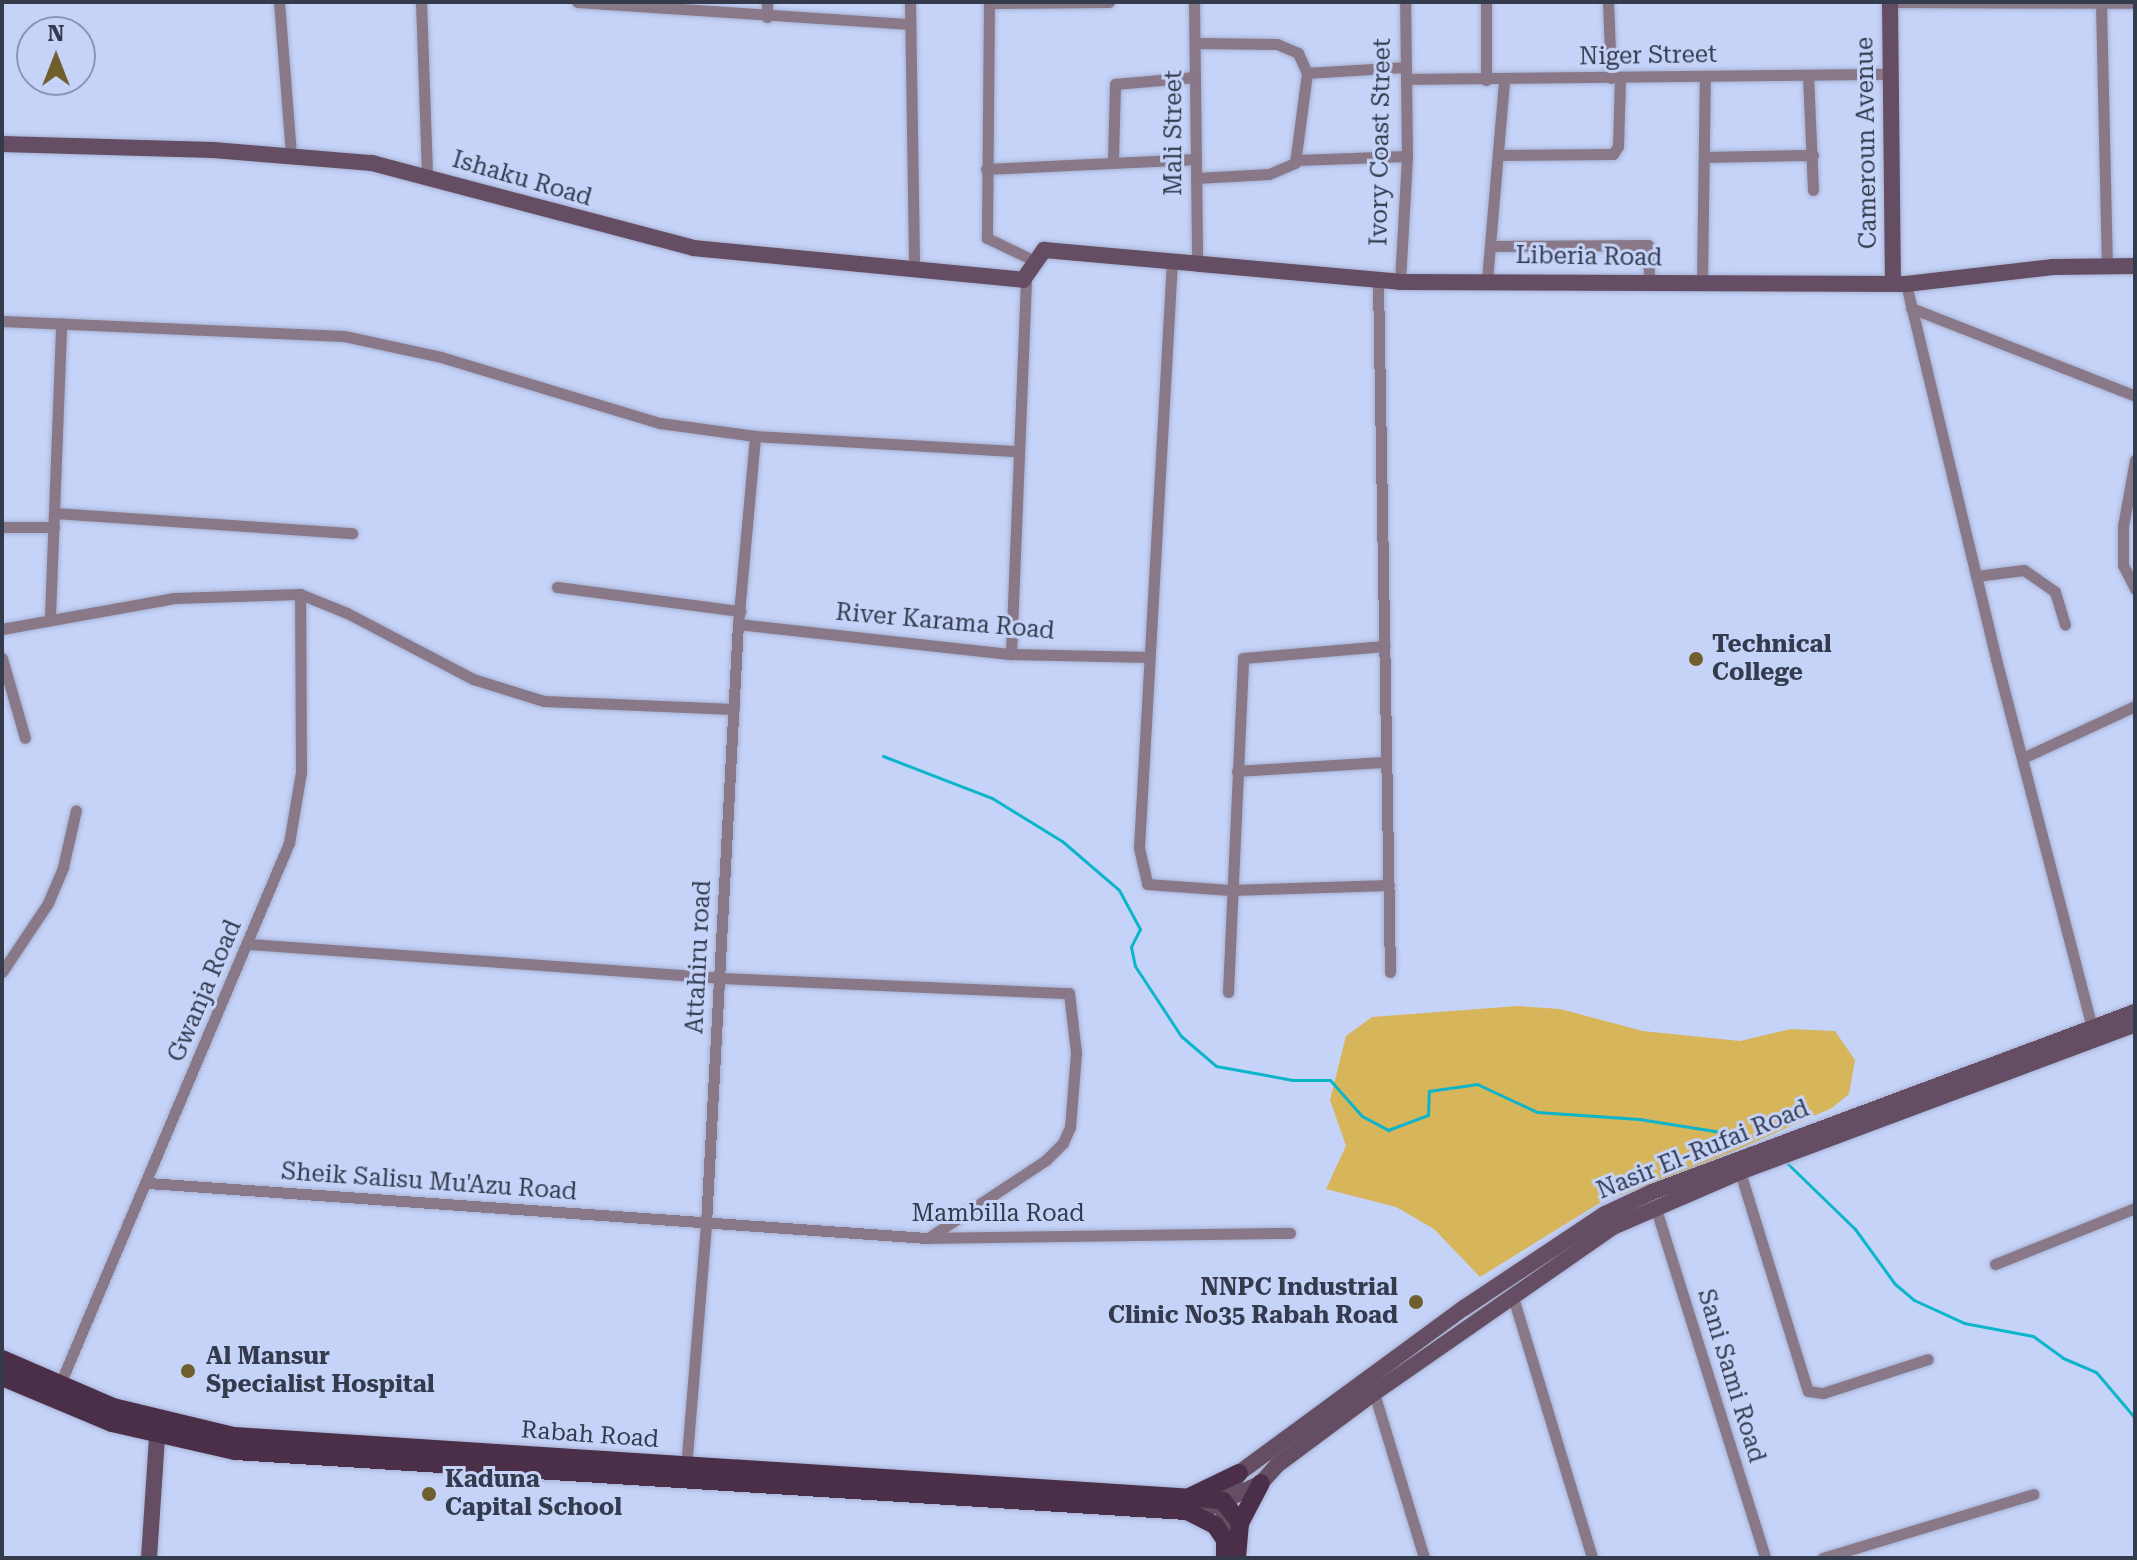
<!DOCTYPE html>
<html>
<head>
<meta charset="utf-8">
<style>
	body { margin:0 }
	#map { position:relative; width:2137px; height:1560px; overflow:hidden; background:#c6d3f9; font-family:"Roboto Serif",serif }
	div>[style] { position:absolute }
	.green>* { inset:0; background:#d7b55b }
	.stream>* { height:3px; margin:-1.5px; padding:0 1.5px; transform-origin:1.5px; border-radius:1.5px; background:#0cb5ca }
	.roads { filter:drop-shadow(0 0 2px #a6b2d3) drop-shadow(0 0 2px #a6b2d3) }
	.street>* { height:11px; margin:-5.5px; padding:0 5.5px; transform-origin:5.5px; border-radius:5.5px; background:#897888 }
	.secondary>* { height:16px; margin:-8px; padding:0 8px; transform-origin:8px; border-radius:8px; background:#654d63 }
	.primary>* { height:18px; margin:-9px; padding:0 9px; transform-origin:9px; border-radius:9px; background:#4b2f49 }
	.dots>* { width:22px; height:22px; translate:-50% -50%; box-sizing:border-box; border:4px solid #c6d3f9; border-radius:50% }
	span { translate:-50% -50%; white-space:nowrap; text-align:center; line-height:1.15; -webkit-text-stroke:6px #c6d3f9; paint-order:stroke }
	.street-label { font-size:24px; color:#343b4d }
	.poi-label { font-size:24px; color:#343b4d; font-weight:700 }
	.left { translate:0 -50%; text-align:left }
	.right { translate:-100% -50%; text-align:right }
	.frame { position:absolute; inset:0; border:4px solid #343b4d; pointer-events:none }
	.north { position:absolute; left:16px; top:16px; width:80px; height:80px; box-sizing:border-box; background:#c6d3f9; border:2px solid #8c96b4; border-radius:50%; rotate:0deg; font-size:22px; font-weight:700; line-height:32px; text-align:center; color:#343b4d }
	.north::after { content:''; display:block; margin:auto; width:28px; height:36px; background:#705e2c; clip-path:polygon(50% 0,100% 100%,50% 72%,0 100%) }
</style>
</head>
<body>
<div id="map">
	<div class="green">
		<div style="clip-path:polygon(1518px 1006px,1560px 1009px,1643px 1031px,1740px 1041px,1791px 1029px,1835px 1031px,1855px 1060px,1849px 1094px,1832px 1108px,1696px 1168px,1603px 1201px,1480px 1277px,1434px 1229px,1396px 1207px,1326px 1189px,1346px 1146px,1330px 1100px,1346px 1036px,1372px 1017px)"></div>
	</div>
	<div class="stream">
		<div style="left:883px;top:756px;width:117px;rotate:21.1deg"></div>
		<div style="left:992px;top:798px;width:82px;rotate:31.6deg"></div>
		<div style="left:1062px;top:841px;width:75px;rotate:40.7deg"></div>
		<div style="left:1119px;top:890px;width:44px;rotate:61.7deg"></div>
		<div style="left:1140px;top:929px;width:20px;rotate:117deg"></div>
		<div style="left:1131px;top:947px;width:19px;rotate:78deg"></div>
		<div style="left:1135px;top:966px;width:84px;rotate:56.7deg"></div>
		<div style="left:1181px;top:1036px;width:46px;rotate:40.6deg"></div>
		<div style="left:1216px;top:1066px;width:78px;rotate:10.3deg"></div>
		<div style="left:1293px;top:1080px;width:37px"></div>
		<div style="left:1330px;top:1080px;width:48px;rotate:48.4deg"></div>
		<div style="left:1362px;top:1116px;width:30px;rotate:28deg"></div>
		<div style="left:1388px;top:1130px;width:43px;rotate:-20.6deg"></div>
		<div style="left:1428px;top:1115px;width:24px;rotate:-88deg"></div>
		<div style="left:1429px;top:1091px;width:49px;rotate:-8.3deg"></div>
		<div style="left:1477px;top:1084px;width:66px;rotate:25deg"></div>
		<div style="left:1537px;top:1112px;width:102px;rotate:3.9deg"></div>
		<div style="left:1639px;top:1119px;width:102px;rotate:9deg"></div>
		<div style="left:1788px;top:1164px;width:93px;rotate:44.1deg"></div>
		<div style="left:1855px;top:1229px;width:68px;rotate:54deg"></div>
		<div style="left:1895px;top:1284px;width:25px;rotate:40deg"></div>
		<div style="left:1914px;top:1300px;width:55px;rotate:24.7deg"></div>
		<div style="left:1964px;top:1323px;width:70px;rotate:10.7deg"></div>
		<div style="left:2033px;top:1336px;width:37px;rotate:36deg"></div>
		<div style="left:2063px;top:1358px;width:36px;rotate:23deg"></div>
		<div style="left:2096px;top:1372px;width:60px;rotate:49.7deg"></div>
	</div>
	<div class="roads">
		<div class="street">
			<div style="left:279px;top:2px;width:154px;rotate:85.5deg"></div>
			<div style="left:421px;top:2px;width:174px;rotate:88deg"></div>
			<div style="left:577px;top:2px;width:334px;rotate:3.8deg"></div>
			<div style="left:767px;top:2px;width:15px;rotate:90deg"></div>
			<div style="left:910px;top:2px;width:267px;rotate:89.1deg"></div>
			<div style="left:989px;top:2px;width:236px;rotate:90.5deg"></div>
			<div style="left:987px;top:238px;width:51px;rotate:25.6deg"></div>
			<div style="left:1194px;top:2px;width:261px;rotate:89.3deg"></div>
			<div style="left:1486px;top:2px;width:78px;rotate:90deg"></div>
			<div style="left:1608px;top:2px;width:76px;rotate:87.7deg"></div>
			<div style="left:1890px;top:2px;width:245px;rotate:0.2deg"></div>
			<div style="left:989px;top:3px;width:120px;rotate:-0.5deg"></div>
			<div style="left:2101px;top:4px;width:261px;rotate:88.7deg"></div>
			<div style="left:1196px;top:43px;width:81px;rotate:0.7deg"></div>
			<div style="left:1277px;top:44px;width:23px;rotate:23deg"></div>
			<div style="left:1298px;top:53px;width:22px;rotate:66deg"></div>
			<div style="left:1808px;top:75px;width:115px;rotate:87.5deg"></div>
			<div style="left:1406px;top:79px;width:484px;rotate:-0.6deg"></div>
			<div style="left:1498px;top:155px;width:115px;rotate:-0.5deg"></div>
			<div style="left:1613px;top:154px;width:9px;rotate:-58deg"></div>
			<div style="left:1618px;top:146px;width:69px;rotate:-88.3deg"></div>
			<div style="left:1704px;top:157px;width:109px;rotate:-1.1deg"></div>
			<div style="left:1113px;top:160px;width:76px;rotate:-88.5deg"></div>
			<div style="left:1115px;top:84px;width:80px;rotate:-5deg"></div>
			<div style="left:1297px;top:160px;width:110px;rotate:-2.1deg"></div>
			<div style="left:986px;top:169px;width:210px;rotate:-2.7deg"></div>
			<div style="left:1196px;top:178px;width:73px;rotate:-3.1deg"></div>
			<div style="left:1269px;top:174px;width:28px;rotate:-23deg"></div>
			<div style="left:1295px;top:163px;width:91px;rotate:-82.4deg"></div>
			<div style="left:1307px;top:73px;width:99px;rotate:-3.5deg"></div>
			<div style="left:1490px;top:246px;width:158px;rotate:-0.4deg"></div>
			<div style="left:1648px;top:245px;width:37px;rotate:88deg"></div>
			<div style="left:1172px;top:261px;width:588px;rotate:93.22deg"></div>
			<div style="left:1139px;top:848px;width:37px;rotate:77deg"></div>
			<div style="left:1147px;top:884px;width:83px;rotate:4.1deg"></div>
			<div style="left:1230px;top:890px;width:159px;rotate:-1.8deg"></div>
			<div style="left:1378px;top:280px;width:692px;rotate:89.01deg"></div>
			<div style="left:1487px;top:280px;width:200px;rotate:-85.1deg"></div>
			<div style="left:1400px;top:282px;width:126px;rotate:-86.8deg"></div>
			<div style="left:1407px;top:156px;width:154px;rotate:-90.7deg"></div>
			<div style="left:1702px;top:282px;width:206px;rotate:-89.2deg"></div>
			<div style="left:1906px;top:284px;width:386px;rotate:76.5deg"></div>
			<div style="left:1996px;top:659px;width:381px;rotate:75.4deg"></div>
			<div style="left:1911px;top:308px;width:241px;rotate:21.4deg"></div>
			<div style="left:2px;top:321px;width:342px;rotate:2.5deg"></div>
			<div style="left:344px;top:336px;width:99px;rotate:12.2deg"></div>
			<div style="left:441px;top:357px;width:229px;rotate:16.8deg"></div>
			<div style="left:660px;top:423px;width:96px;rotate:7.8deg"></div>
			<div style="left:755px;top:436px;width:262px;rotate:3.3deg"></div>
			<div style="left:2135px;top:460px;width:67px;rotate:100.3deg"></div>
			<div style="left:2123px;top:526px;width:39px;rotate:90deg"></div>
			<div style="left:2123px;top:565px;width:27px;rotate:63deg"></div>
			<div style="left:55px;top:513px;width:298px;rotate:3.9deg"></div>
			<div style="left:2px;top:527px;width:52px"></div>
			<div style="left:1976px;top:576px;width:48px;rotate:-7.1deg"></div>
			<div style="left:2024px;top:570px;width:38px;rotate:35deg"></div>
			<div style="left:2055px;top:592px;width:34px;rotate:73deg"></div>
			<div style="left:557px;top:587px;width:185px;rotate:7.5deg"></div>
			<div style="left:50px;top:616px;width:293px;rotate:-87.8deg"></div>
			<div style="left:738px;top:624px;width:275px;rotate:6.3deg"></div>
			<div style="left:1011px;top:654px;width:138px;rotate:1.2deg"></div>
			<div style="left:2px;top:629px;width:175px;rotate:-10.2deg"></div>
			<div style="left:174px;top:598px;width:126px;rotate:-1.8deg"></div>
			<div style="left:300px;top:594px;width:51px;rotate:22deg"></div>
			<div style="left:347px;top:613px;width:142px;rotate:27.6deg"></div>
			<div style="left:473px;top:679px;width:74px;rotate:17.2deg"></div>
			<div style="left:544px;top:701px;width:190px;rotate:2.4deg"></div>
			<div style="left:1011px;top:654px;width:377px;rotate:-87.7deg"></div>
			<div style="left:2px;top:658px;width:83px;rotate:74deg"></div>
			<div style="left:2025px;top:757px;width:121px;rotate:-24.9deg"></div>
			<div style="left:1237px;top:771px;width:149px;rotate:-3.5deg"></div>
			<div style="left:248px;top:944px;width:474px;rotate:4.1deg"></div>
			<div style="left:721px;top:978px;width:348px;rotate:2.5deg"></div>
			<div style="left:1069px;top:993px;width:60px;rotate:83.3deg"></div>
			<div style="left:1076px;top:1053px;width:74px;rotate:94.6deg"></div>
			<div style="left:1070px;top:1127px;width:17px;rotate:114deg"></div>
			<div style="left:1063px;top:1143px;width:24px;rotate:135deg"></div>
			<div style="left:1046px;top:1160px;width:141px;rotate:146.5deg"></div>
			<div style="left:2px;top:972px;width:83px;rotate:-56.3deg"></div>
			<div style="left:48px;top:903px;width:39px;rotate:-67deg"></div>
			<div style="left:63px;top:867px;width:58px;rotate:-77.2deg"></div>
			<div style="left:1228px;top:992px;width:334px;rotate:-87.4deg"></div>
			<div style="left:1243px;top:658px;width:142px;rotate:-4.9deg"></div>
			<div style="left:1740px;top:1172px;width:229px;rotate:72.8deg"></div>
			<div style="left:1808px;top:1391px;width:15px;rotate:8deg"></div>
			<div style="left:1823px;top:1393px;width:110px;rotate:-17.9deg"></div>
			<div style="left:148px;top:1183px;width:781px;rotate:4.04deg"></div>
			<div style="left:927px;top:1238px;width:363px;rotate:-0.8deg"></div>
			<div style="left:1655px;top:1206px;width:369px;rotate:72.6deg"></div>
			<div style="left:1995px;top:1264px;width:151px;rotate:-21.8deg"></div>
			<div style="left:1512px;top:1294px;width:276px;rotate:73.1deg"></div>
			<div style="left:60px;top:1384px;width:587px;rotate:-67.06deg"></div>
			<div style="left:289px;top:843px;width:72px;rotate:-80.4deg"></div>
			<div style="left:301px;top:772px;width:178px;rotate:-90.3deg"></div>
			<div style="left:1374px;top:1393px;width:172px;rotate:73.1deg"></div>
			<div style="left:686px;top:1468px;width:245px;rotate:-85.3deg"></div>
			<div style="left:706px;top:1224px;width:601px;rotate:-86.95deg"></div>
			<div style="left:738px;top:624px;width:189px;rotate:-84.8deg"></div>
			<div style="left:1823px;top:1558px;width:220px;rotate:-16.9deg"></div>
		</div>
		<div class="secondary">
			<div style="left:1890px;top:2px;width:281px;rotate:89.4deg"></div>
			<div style="left:2px;top:144px;width:211px;rotate:1.6deg"></div>
			<div style="left:213px;top:150px;width:160px;rotate:4.7deg"></div>
			<div style="left:372px;top:163px;width:332px;rotate:14.8deg"></div>
			<div style="left:693px;top:248px;width:332px;rotate:5.5deg"></div>
			<div style="left:1023px;top:280px;width:37px;rotate:-55deg"></div>
			<div style="left:1044px;top:250px;width:357px;rotate:5.1deg"></div>
			<div style="left:1400px;top:282px;width:506px;rotate:0.23deg"></div>
			<div style="left:1906px;top:284px;width:148px;rotate:-6.6deg"></div>
			<div style="left:2053px;top:267px;width:82px;rotate:-0.7deg"></div>
			<div style="left:1187px;top:1511px;width:22px;rotate:-8deg"></div>
			<div style="left:1209px;top:1508px;width:58px;rotate:-25.7deg"></div>
			<div style="left:1261px;top:1483px;width:24px;rotate:-48deg"></div>
			<div style="left:1277px;top:1465px;width:121px;rotate:-36.6deg"></div>
			<div style="left:1374px;top:1393px;width:291px;rotate:-34.8deg"></div>
			<div style="left:1613px;top:1227px;width:138px;rotate:-23.4deg"></div>
			<div style="left:1740px;top:1172px;width:422px;rotate:-20.5deg"></div>
			<div style="left:1225px;top:1540px;width:39px;rotate:-93deg"></div>
			<div style="left:1223px;top:1501px;width:32px;rotate:-60deg"></div>
			<div style="left:1239px;top:1473px;width:279px;rotate:-36.3deg"></div>
			<div style="left:1464px;top:1308px;width:169px;rotate:-33.7deg"></div>
			<div style="left:1605px;top:1214px;width:52px;rotate:-25.1deg"></div>
			<div style="left:1652px;top:1192px;width:515px;rotate:-20.44deg"></div>
			<div style="left:149px;top:1558px;width:121px;rotate:-86.2deg"></div>
		</div>
		<div class="primary">
			<div style="left:2px;top:1359px;width:121px;rotate:23.4deg"></div>
			<div style="left:113px;top:1407px;width:124px;rotate:13.5deg"></div>
			<div style="left:234px;top:1436px;width:977px;rotate:3.7deg"></div>
			<div style="left:1209px;top:1499px;width:14px;rotate:8deg"></div>
			<div style="left:1223px;top:1501px;width:28px;rotate:52deg"></div>
			<div style="left:1240px;top:1523px;width:35px;rotate:95deg"></div>
			<div style="left:2px;top:1377px;width:119px;rotate:22.7deg"></div>
			<div style="left:112px;top:1423px;width:126px;rotate:12.8deg"></div>
			<div style="left:235px;top:1451px;width:954px;rotate:3.61deg"></div>
			<div style="left:1187px;top:1511px;width:31px;rotate:27deg"></div>
			<div style="left:1215px;top:1525px;width:18px;rotate:56deg"></div>
			<div style="left:1225px;top:1540px;width:18px;rotate:90deg"></div>
			<div style="left:1191px;top:1496px;width:53px;rotate:-25.6deg"></div>
			<div style="left:1240px;top:1523px;width:45px;rotate:-62.3deg"></div>
		</div>
	</div>
	<div class="dots">
		<div style="left:1696px;top:659px;background:#705e2c"></div>
		<div style="left:1416px;top:1302px;background:#705e2c"></div>
		<div style="left:188px;top:1371px;background:#705e2c"></div>
		<div style="left:429px;top:1494px;background:#705e2c"></div>
	</div>
	<div class="street-label">
		<span style="left:1648px;top:56px;rotate:-1deg">Niger Street</span>
		<span style="left:1174px;top:133px;rotate:-90deg">Mali Street</span>
		<span style="left:1381px;top:142px;rotate:-89deg">Ivory Coast Street</span>
		<span style="left:1867px;top:143px;rotate:-91deg">Cameroun Avenue</span>
		<span style="left:522px;top:179px;rotate:16deg">Ishaku Road</span>
		<span style="left:1589px;top:257px;rotate:1deg">Liberia Road</span>
		<span style="left:945px;top:622px;rotate:5deg">River Karama Road</span>
		<span style="left:699px;top:957px;rotate:-87deg">Attahiru road</span>
		<span style="left:205px;top:991px;rotate:-67deg">Gwanja Road</span>
		<span style="left:1703px;top:1150px;rotate:-22deg">Nasir El-Rufai Road</span>
		<span style="left:429px;top:1182px;rotate:4deg">Sheik Salisu Mu'Azu Road</span>
		<span style="left:998px;top:1214px">Mambilla Road</span>
		<span style="left:1731px;top:1376px;rotate:73deg">Sani Sami Road</span>
		<span style="left:590px;top:1435px;rotate:4deg">Rabah Road</span>
	</div>
	<div class="poi-label">
		<span class="left" style="left:1712px;top:659px">Technical<br>College</span>
		<span class="right" style="left:1398px;top:1302px">NNPC Industrial<br>Clinic No35 Rabah Road</span>
		<span class="left" style="left:206px;top:1371px">Al Mansur<br>Specialist Hospital</span>
		<span class="left" style="left:445px;top:1494px">Kaduna<br>Capital School</span>
	</div>
	<div class="frame"></div>
	<div class="north">N</div>
</div>
</body>
</html>
